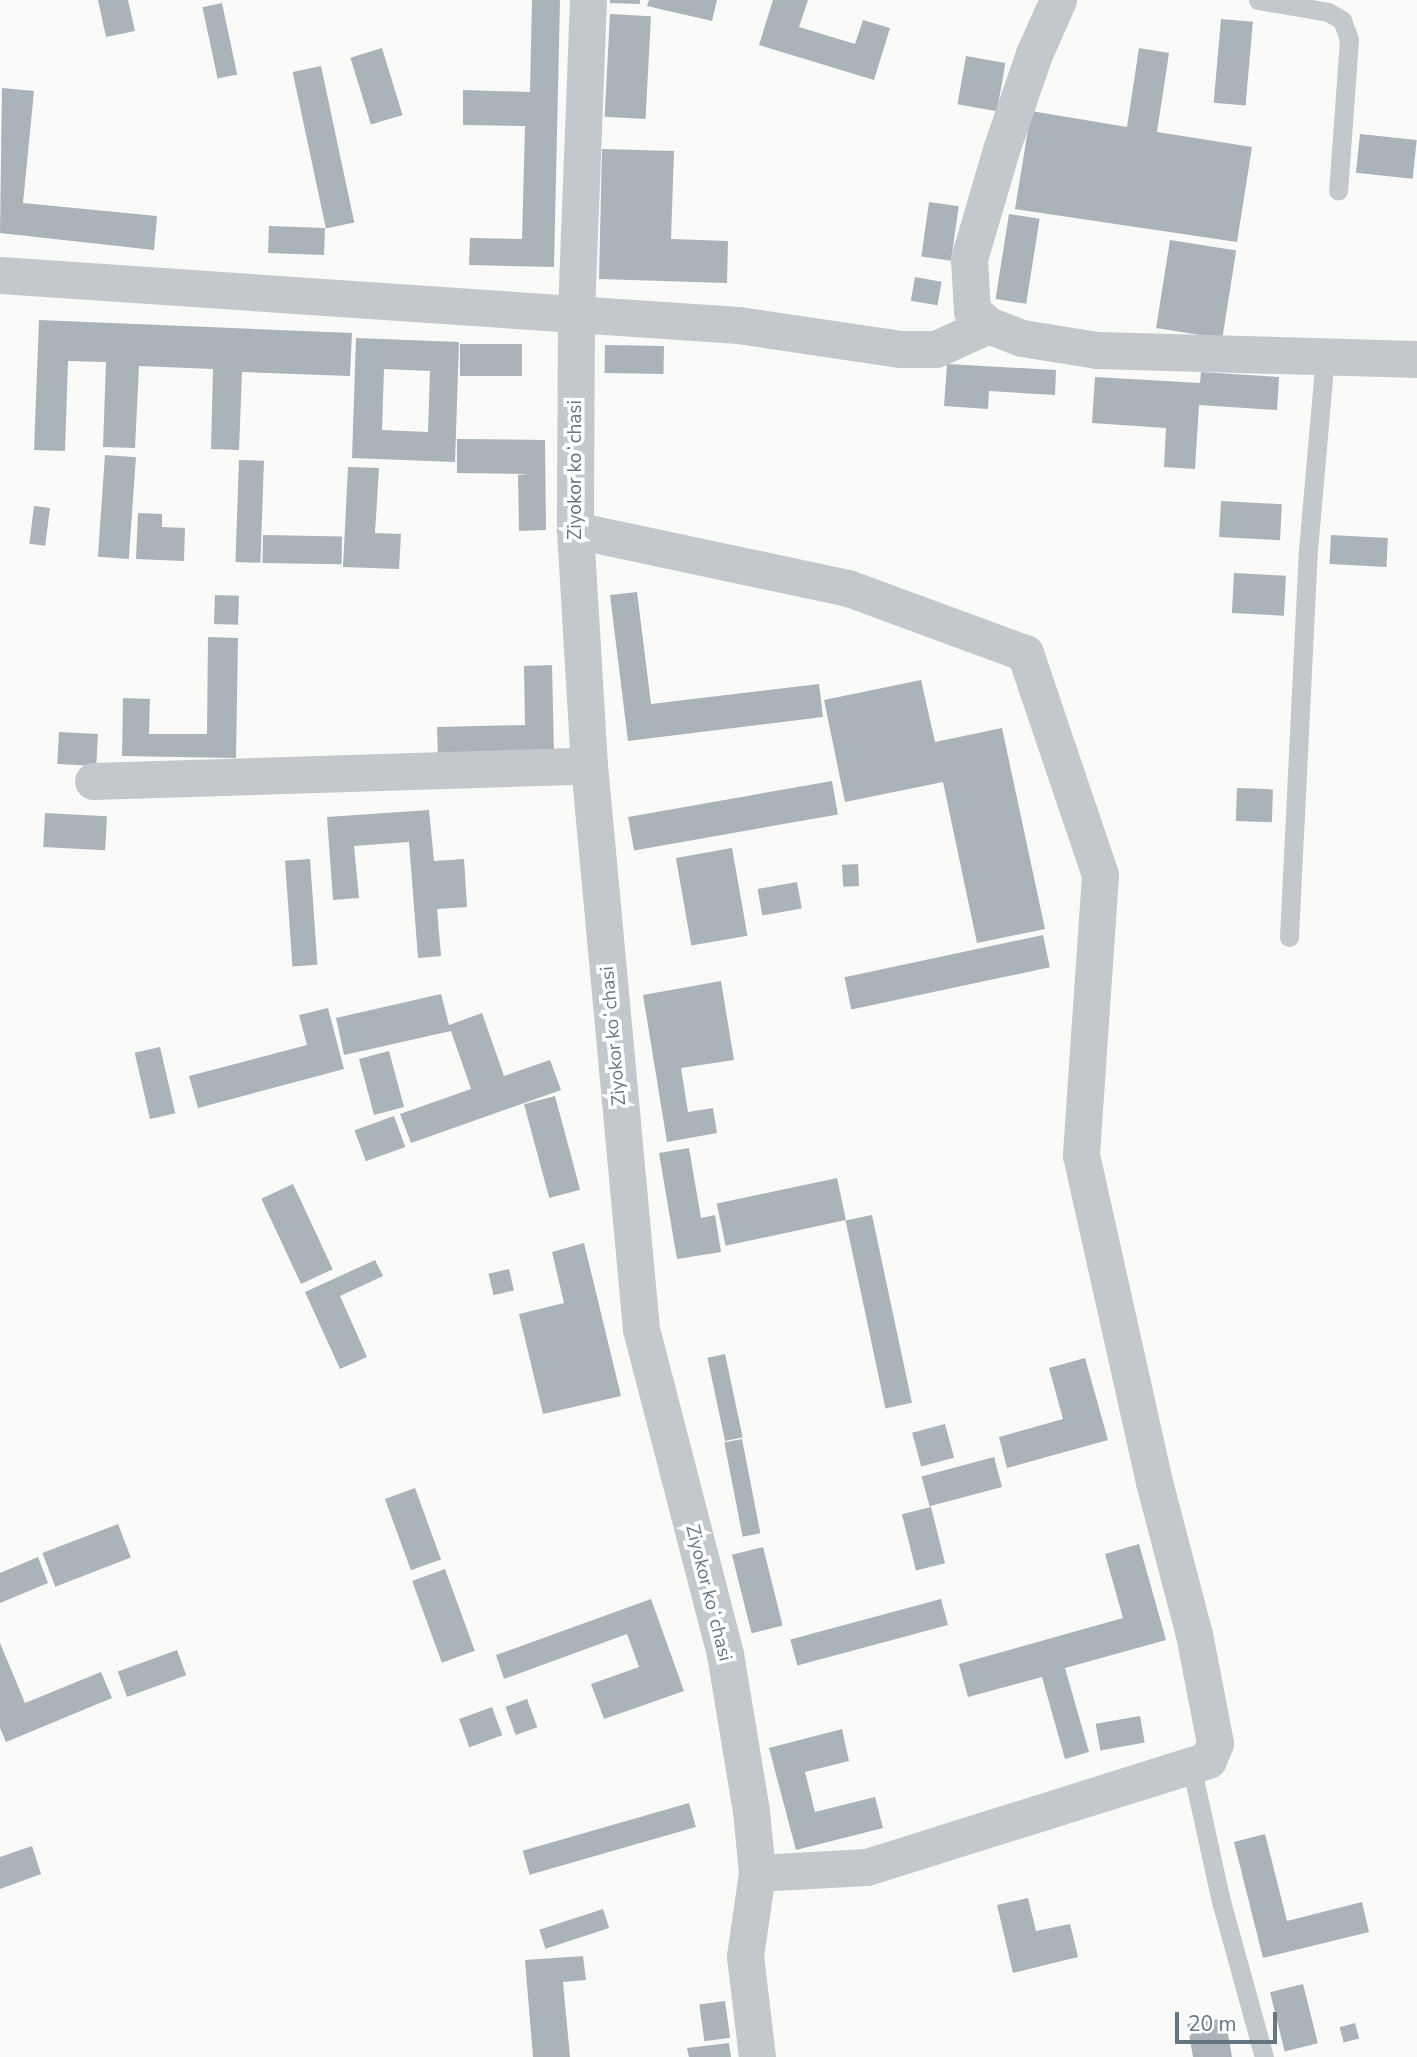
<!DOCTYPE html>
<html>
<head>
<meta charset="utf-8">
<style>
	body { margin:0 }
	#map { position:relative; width:1417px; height:2057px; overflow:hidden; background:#fafaf8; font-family:"Nunito Sans",sans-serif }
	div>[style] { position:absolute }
	.building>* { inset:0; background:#aab3b9; transform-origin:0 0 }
	.lane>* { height:19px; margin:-9.5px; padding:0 9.5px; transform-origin:9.5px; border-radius:9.5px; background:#c3c8cc }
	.street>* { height:37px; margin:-18.5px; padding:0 18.5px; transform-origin:18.5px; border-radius:18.5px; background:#c3c8cc }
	span { translate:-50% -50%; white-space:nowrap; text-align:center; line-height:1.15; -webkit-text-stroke:7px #fff; paint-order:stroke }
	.street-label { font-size:19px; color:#657683 }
	.scale { position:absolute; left:1175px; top:2012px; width:102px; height:32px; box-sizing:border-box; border:4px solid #657683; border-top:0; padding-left:9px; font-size:21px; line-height:24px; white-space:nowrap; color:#657683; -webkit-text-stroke:5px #fff; paint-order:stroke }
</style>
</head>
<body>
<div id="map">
	<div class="building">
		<div style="clip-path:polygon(98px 0,128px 0,135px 31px,106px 37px)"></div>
		<div style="clip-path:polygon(532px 0,560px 0,554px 267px,469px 265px,470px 238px,522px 239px,525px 126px,463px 125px,463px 90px,530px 92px)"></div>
		<div style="clip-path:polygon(610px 0,640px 0,640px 4px,610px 3px)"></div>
		<div style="clip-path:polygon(649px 0,717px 0,712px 21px,647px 6px)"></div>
		<div style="clip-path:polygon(773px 0,808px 0,799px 27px,855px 44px,863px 20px,890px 28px,874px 80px,759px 45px)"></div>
		<div style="left:222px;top:3px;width:73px;height:20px;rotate:78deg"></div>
		<div style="left:610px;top:14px;width:41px;height:103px;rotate:3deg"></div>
		<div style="left:1221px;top:19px;width:32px;height:84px;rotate:5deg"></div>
		<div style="left:382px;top:48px;width:70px;height:33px;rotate:73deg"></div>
		<div style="clip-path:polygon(1139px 48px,1169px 53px,1157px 132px,1252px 147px,1237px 242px,1015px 209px,1031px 111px,1127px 127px)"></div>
		<div style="left:966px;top:56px;width:40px;height:49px;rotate:10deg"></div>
		<div style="left:321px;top:66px;width:160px;height:29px;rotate:78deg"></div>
		<div style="clip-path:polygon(2px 88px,34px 91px,23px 203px,157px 216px,154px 250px,0 233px)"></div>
		<div style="left:1360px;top:134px;width:57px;height:39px;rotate:6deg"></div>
		<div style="clip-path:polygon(602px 149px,674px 151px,671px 239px,728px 241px,727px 283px,599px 279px)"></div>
		<div style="left:929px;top:202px;width:30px;height:55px;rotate:8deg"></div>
		<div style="left:1009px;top:214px;width:31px;height:86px;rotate:9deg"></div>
		<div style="left:269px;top:226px;width:56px;height:27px;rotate:2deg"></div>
		<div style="left:1170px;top:240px;width:67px;height:89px;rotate:9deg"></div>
		<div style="left:915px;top:277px;width:27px;height:24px;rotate:10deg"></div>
		<div style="clip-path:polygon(39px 320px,352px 333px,350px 376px,242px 372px,239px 450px,211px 449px,213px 369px,139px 366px,135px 448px,103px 447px,106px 362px,68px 361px,65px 451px,34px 450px)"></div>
		<div style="clip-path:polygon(evenodd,356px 338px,459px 342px,455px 462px,352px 458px,356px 338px,384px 369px,430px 371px,428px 432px,382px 430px,384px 369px)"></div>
		<div style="left:460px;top:344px;width:62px;height:32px"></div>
		<div style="left:605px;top:345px;width:59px;height:28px;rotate:1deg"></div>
		<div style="clip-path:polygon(947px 364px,1056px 370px,1055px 395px,989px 391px,988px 409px,944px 406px)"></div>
		<div style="clip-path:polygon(1201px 372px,1279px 377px,1277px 410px,1199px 405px,1195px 469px,1164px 467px,1166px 428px,1092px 423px,1095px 377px,1200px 383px)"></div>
		<div style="clip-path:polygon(457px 439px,545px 440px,546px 530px,519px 531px,518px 475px,528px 474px,457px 473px)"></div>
		<div style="left:105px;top:455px;width:31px;height:102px;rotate:4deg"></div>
		<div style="left:239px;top:460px;width:25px;height:102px;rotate:2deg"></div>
		<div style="clip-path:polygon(348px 467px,379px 468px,375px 533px,401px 534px,399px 569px,343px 567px)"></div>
		<div style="left:1221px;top:501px;width:61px;height:36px;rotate:3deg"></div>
		<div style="left:34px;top:506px;width:16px;height:38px;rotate:7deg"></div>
		<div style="clip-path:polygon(138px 513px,162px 514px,162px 527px,185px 528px,184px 561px,136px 559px)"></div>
		<div style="left:263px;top:535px;width:79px;height:28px;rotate:1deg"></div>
		<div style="left:1331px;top:535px;width:57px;height:29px;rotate:3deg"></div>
		<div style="left:1234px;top:573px;width:52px;height:40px;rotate:3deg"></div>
		<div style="clip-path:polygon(637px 592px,651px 704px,819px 684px,823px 717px,628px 741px,610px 595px)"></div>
		<div style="left:215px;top:595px;width:24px;height:29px;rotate:2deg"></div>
		<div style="clip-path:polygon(208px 637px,238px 638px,236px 758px,122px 756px,123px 698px,150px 699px,149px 734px,207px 734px)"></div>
		<div style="clip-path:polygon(552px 665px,554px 754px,438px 757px,437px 727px,525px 725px,524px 666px)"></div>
		<div style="clip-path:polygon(921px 680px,935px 742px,1002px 728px,1045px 929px,977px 943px,943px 782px,845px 802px,824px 700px)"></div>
		<div style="left:59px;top:732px;width:39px;height:32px;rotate:3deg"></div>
		<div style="left:832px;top:781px;width:34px;height:207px;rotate:80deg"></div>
		<div style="left:1237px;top:788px;width:36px;height:33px;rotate:2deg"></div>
		<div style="clip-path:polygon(429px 810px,434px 861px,464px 859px,467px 907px,437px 909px,441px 956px,418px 958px,409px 842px,354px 846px,359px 898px,333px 900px,327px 817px)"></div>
		<div style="left:45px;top:813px;width:62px;height:34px;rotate:3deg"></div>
		<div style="left:732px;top:848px;width:89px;height:57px;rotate:80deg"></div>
		<div style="left:310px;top:859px;width:106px;height:25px;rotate:86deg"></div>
		<div style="left:858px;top:864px;width:22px;height:16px;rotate:87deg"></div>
		<div style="left:797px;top:882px;width:27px;height:40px;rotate:80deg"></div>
		<div style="left:1043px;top:935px;width:33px;height:203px;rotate:78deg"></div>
		<div style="clip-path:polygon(721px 981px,734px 1060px,681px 1068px,688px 1112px,713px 1108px,717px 1133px,667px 1142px,643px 995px)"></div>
		<div style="clip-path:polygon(441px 994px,449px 1025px,482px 1013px,504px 1076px,550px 1060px,561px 1090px,411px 1143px,400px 1114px,471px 1089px,451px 1031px,344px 1055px,336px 1018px)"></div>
		<div style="clip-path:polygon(328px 1008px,344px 1069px,198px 1108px,189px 1076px,307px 1045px,299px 1015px)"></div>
		<div style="left:160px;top:1047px;width:68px;height:26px;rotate:77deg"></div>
		<div style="left:389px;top:1051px;width:58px;height:31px;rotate:75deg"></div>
		<div style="left:555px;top:1096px;width:97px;height:32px;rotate:75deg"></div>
		<div style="left:394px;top:1116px;width:33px;height:42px;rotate:70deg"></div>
		<div style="clip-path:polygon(689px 1148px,701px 1218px,715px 1215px,721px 1252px,677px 1259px,659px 1153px)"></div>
		<div style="left:837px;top:1178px;width:43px;height:123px;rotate:78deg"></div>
		<div style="left:293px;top:1184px;width:94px;height:35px;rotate:65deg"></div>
		<div style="left:872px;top:1215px;width:192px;height:27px;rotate:78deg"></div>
		<div style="clip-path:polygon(584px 1243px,621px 1396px,543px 1414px,519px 1314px,564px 1303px,552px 1252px)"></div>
		<div style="clip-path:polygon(375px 1260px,383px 1276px,340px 1296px,367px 1357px,340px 1369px,305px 1292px)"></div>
		<div style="left:509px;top:1269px;width:22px;height:21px;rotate:77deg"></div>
		<div style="left:725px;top:1354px;width:85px;height:18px;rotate:78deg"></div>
		<div style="clip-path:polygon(1085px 1358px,1108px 1440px,1007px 1468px,999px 1437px,1063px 1419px,1049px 1368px)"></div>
		<div style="left:945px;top:1424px;width:35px;height:34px;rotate:75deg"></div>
		<div style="left:742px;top:1439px;width:96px;height:18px;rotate:79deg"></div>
		<div style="left:994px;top:1457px;width:31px;height:75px;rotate:75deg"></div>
		<div style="left:415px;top:1488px;width:76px;height:32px;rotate:70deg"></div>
		<div style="left:931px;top:1507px;width:58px;height:30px;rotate:76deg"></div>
		<div style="left:118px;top:1524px;width:36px;height:81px;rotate:69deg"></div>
		<div style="clip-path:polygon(1139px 1544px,1166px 1640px,1065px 1668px,1089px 1752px,1065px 1759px,1042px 1677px,968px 1697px,959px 1664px,1123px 1618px,1105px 1554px)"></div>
		<div style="left:763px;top:1547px;width:81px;height:32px;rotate:76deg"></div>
		<div style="clip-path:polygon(38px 1557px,48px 1583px,0 1603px,0 1573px)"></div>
		<div style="left:445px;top:1569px;width:87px;height:35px;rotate:70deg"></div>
		<div style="clip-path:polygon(651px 1599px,684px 1691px,604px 1719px,591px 1684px,639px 1667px,627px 1634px,504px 1679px,496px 1655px)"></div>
		<div style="left:941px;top:1599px;width:27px;height:156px;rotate:75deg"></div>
		<div style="clip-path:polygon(0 1643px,25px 1703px,101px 1672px,112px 1698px,6px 1742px,0 1728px)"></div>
		<div style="left:177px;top:1650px;width:27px;height:63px;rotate:70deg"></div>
		<div style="left:527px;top:1699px;width:30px;height:23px;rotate:70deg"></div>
		<div style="left:492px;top:1707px;width:30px;height:35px;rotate:70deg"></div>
		<div style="left:1140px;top:1716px;width:27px;height:45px;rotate:80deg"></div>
		<div style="clip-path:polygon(842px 1729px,849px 1761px,805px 1772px,815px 1812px,875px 1797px,883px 1828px,796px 1850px,769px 1748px)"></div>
		<div style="left:689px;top:1803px;width:25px;height:173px;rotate:74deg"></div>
		<div style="clip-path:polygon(1265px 1834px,1287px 1921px,1362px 1902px,1369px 1932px,1263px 1958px,1234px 1842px)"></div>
		<div style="clip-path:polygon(32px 1846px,41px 1874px,0 1889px,0 1857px)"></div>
		<div style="clip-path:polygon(1028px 1898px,1036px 1931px,1070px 1924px,1078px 1957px,1013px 1973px,997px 1905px)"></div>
		<div style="left:603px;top:1909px;width:20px;height:67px;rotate:72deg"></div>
		<div style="clip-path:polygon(583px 1956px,586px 1980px,563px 1982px,570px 2057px,533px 2057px,525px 1960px)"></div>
		<div style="left:1303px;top:1984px;width:61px;height:34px;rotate:76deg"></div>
		<div style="left:725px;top:2001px;width:37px;height:26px;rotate:82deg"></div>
		<div style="clip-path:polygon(1225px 2018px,1232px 2057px,1193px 2057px,1187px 2024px)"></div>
		<div style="left:1355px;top:2023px;width:16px;height:16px;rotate:75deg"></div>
		<div style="clip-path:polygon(729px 2043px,731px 2057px,689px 2057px,687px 2048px)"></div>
	</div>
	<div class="lane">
		<div style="left:1258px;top:0;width:71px;rotate:9.7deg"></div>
		<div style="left:1328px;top:12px;width:16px;rotate:30deg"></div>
		<div style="left:1342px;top:20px;width:20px;rotate:70deg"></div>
		<div style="left:1349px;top:39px;width:152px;rotate:94.1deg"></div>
		<div style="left:1289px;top:937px;width:387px;rotate:-87.2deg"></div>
		<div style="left:1308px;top:550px;width:196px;rotate:-85deg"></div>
		<div style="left:1191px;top:1765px;width:139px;rotate:77.6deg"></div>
		<div style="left:1221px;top:1901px;width:162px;rotate:74.6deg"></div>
	</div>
	<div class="street">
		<div style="left:588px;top:0;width:312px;rotate:92.2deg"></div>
		<div style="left:576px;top:312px;width:218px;rotate:90.3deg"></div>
		<div style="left:575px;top:530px;width:235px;rotate:86.6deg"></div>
		<div style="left:589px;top:765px;width:566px;rotate:84.73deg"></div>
		<div style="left:641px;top:1329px;width:336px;rotate:75.5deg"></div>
		<div style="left:725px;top:1654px;width:159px;rotate:80.6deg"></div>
		<div style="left:751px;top:1811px;width:62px;rotate:84.5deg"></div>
		<div style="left:757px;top:1873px;width:84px;rotate:98.2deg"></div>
		<div style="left:745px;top:1956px;width:102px;rotate:83.2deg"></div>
		<div style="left:1058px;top:0;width:59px;rotate:114deg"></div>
		<div style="left:1034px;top:54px;width:102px;rotate:109deg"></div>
		<div style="left:1001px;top:150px;width:114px;rotate:106.4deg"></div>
		<div style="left:969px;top:259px;width:52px;rotate:86.7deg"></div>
		<div style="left:972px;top:311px;width:21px;rotate:41deg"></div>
		<div style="left:988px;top:325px;width:36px;rotate:21deg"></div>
		<div style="left:1022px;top:338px;width:76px;rotate:9.1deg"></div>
		<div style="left:1097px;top:350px;width:320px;rotate:1.6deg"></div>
		<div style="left:0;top:275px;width:740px;rotate:3.88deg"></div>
		<div style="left:738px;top:325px;width:165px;rotate:8.4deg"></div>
		<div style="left:901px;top:349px;width:35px"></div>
		<div style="left:936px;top:349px;width:57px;rotate:-24.8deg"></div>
		<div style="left:575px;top:530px;width:279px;rotate:12deg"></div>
		<div style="left:848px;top:588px;width:189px;rotate:20.2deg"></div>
		<div style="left:1025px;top:653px;width:234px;rotate:71.3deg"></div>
		<div style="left:1100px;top:875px;width:281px;rotate:93.9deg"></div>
		<div style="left:1081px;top:1155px;width:335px;rotate:77.4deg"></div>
		<div style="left:1154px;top:1482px;width:157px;rotate:75.3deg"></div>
		<div style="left:1194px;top:1634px;width:111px;rotate:79.1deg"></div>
		<div style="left:1215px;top:1743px;width:18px;rotate:112deg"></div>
		<div style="left:1208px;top:1760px;width:358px;rotate:162.6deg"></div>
		<div style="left:866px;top:1867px;width:109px;rotate:176.8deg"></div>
		<div style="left:93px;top:781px;width:496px;rotate:-1.8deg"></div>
	</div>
	<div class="street-label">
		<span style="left:576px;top:470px;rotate:-90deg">Ziyokor koʻchasi</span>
		<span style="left:614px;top:1036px;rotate:-95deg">Ziyokor koʻchasi</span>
		<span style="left:708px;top:1593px;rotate:76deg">Ziyokor koʻchasi</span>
	</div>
	<div class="scale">20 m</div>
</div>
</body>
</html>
